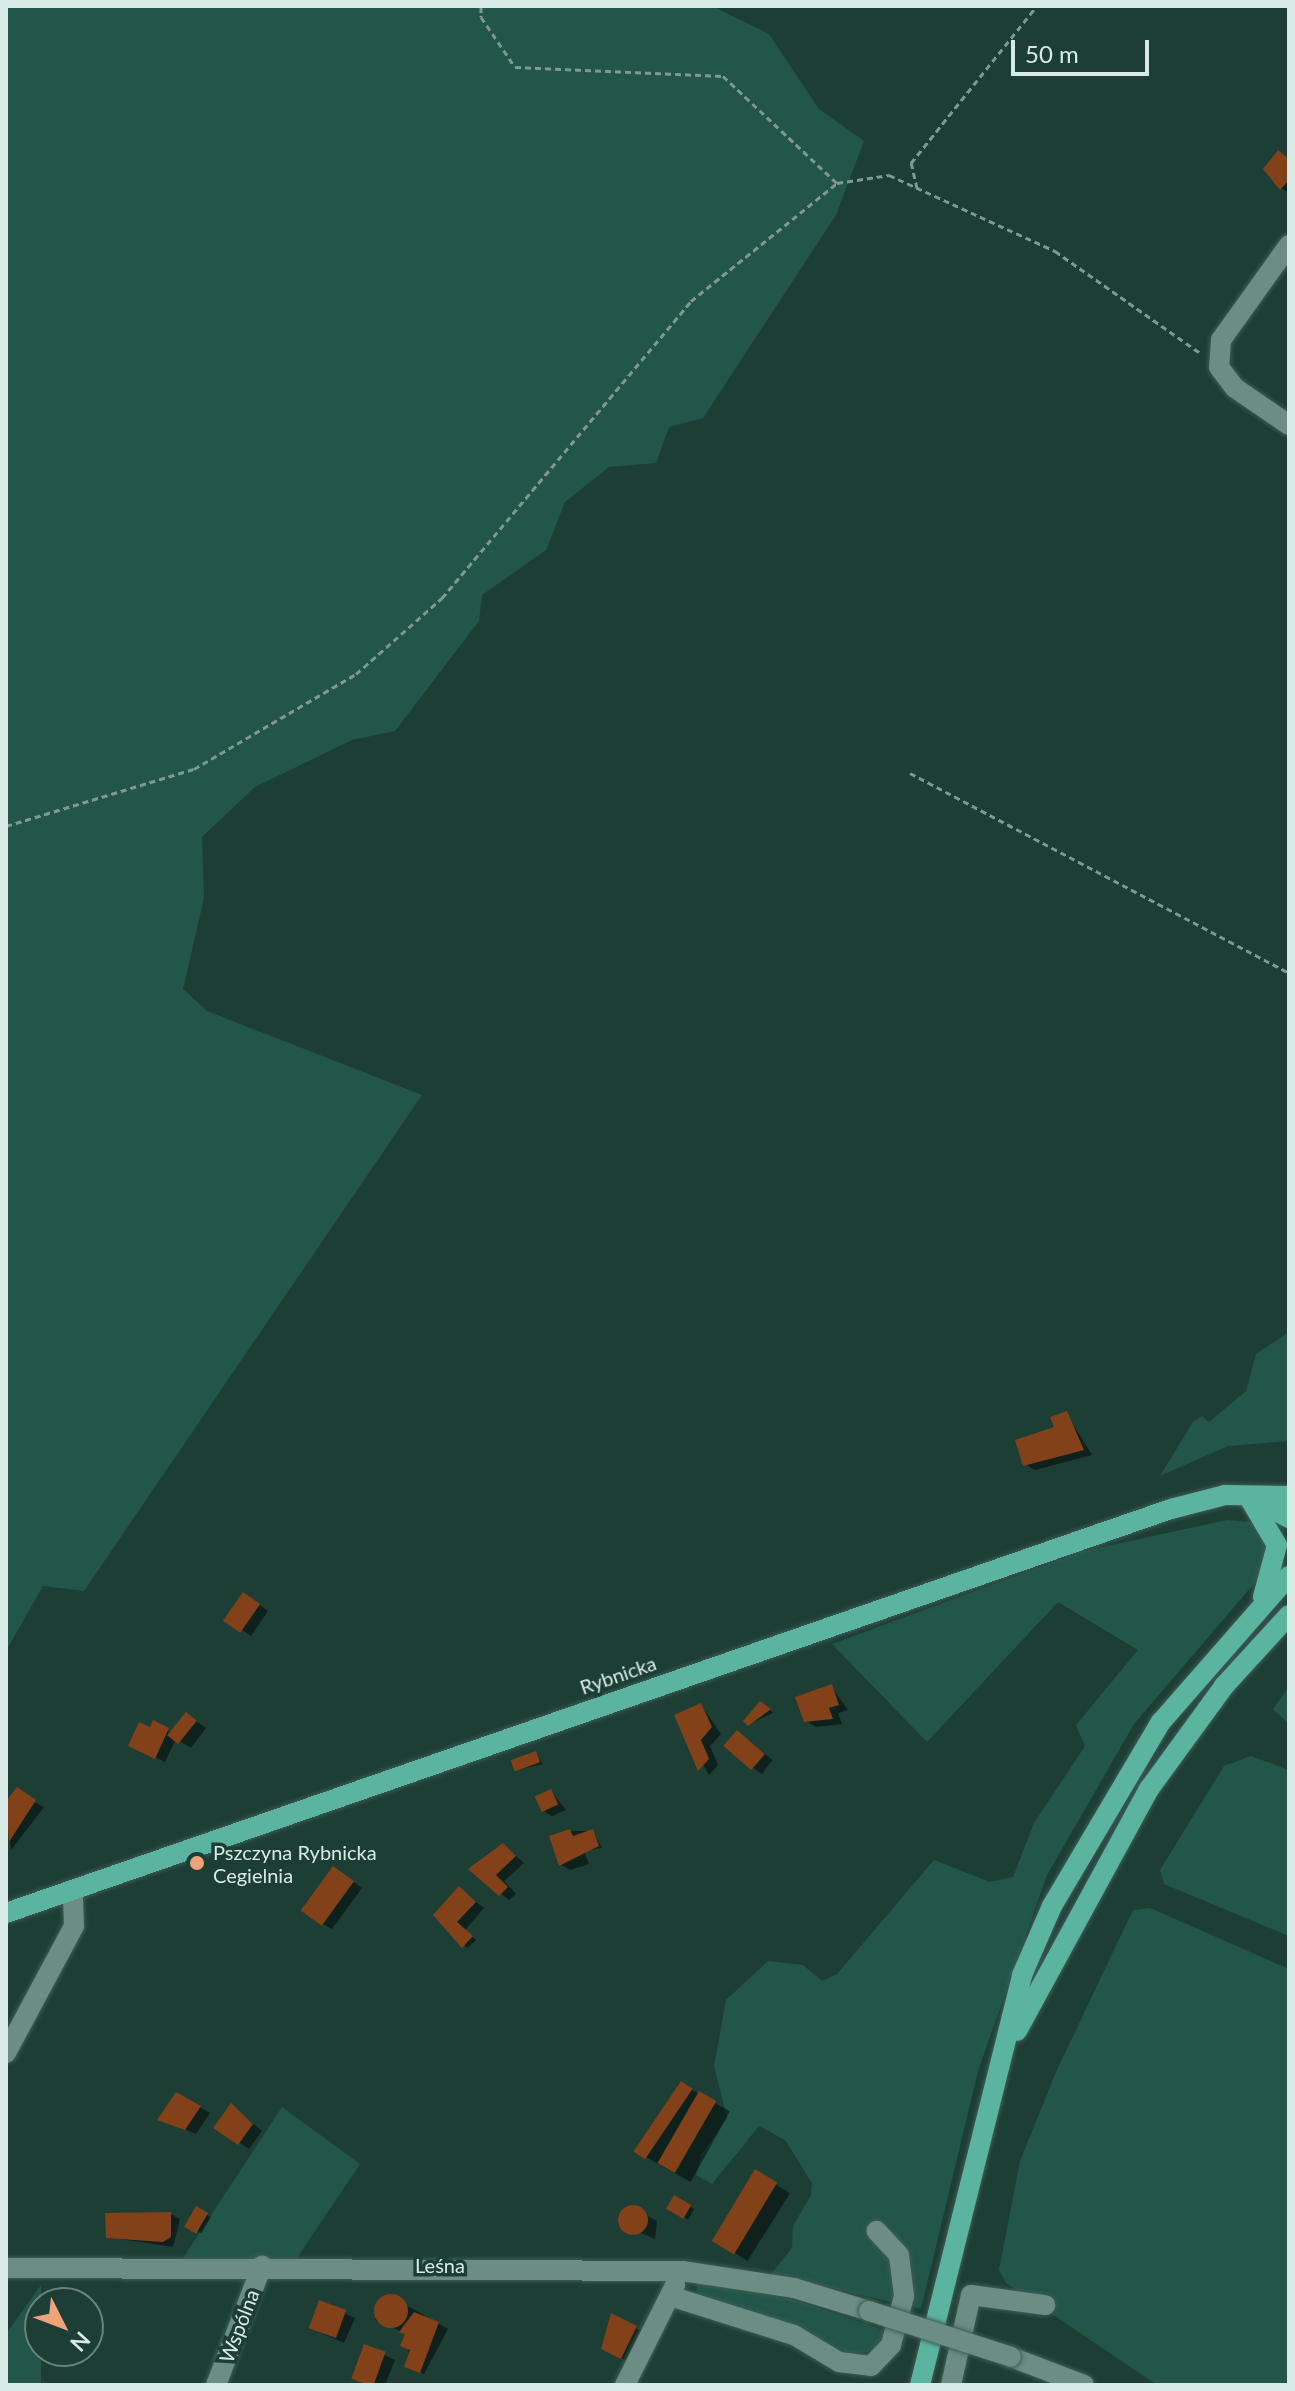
<!DOCTYPE html>
<html>
<head>
<meta charset="utf-8">
<style>
	body { margin:0 }
	#map { position:relative; width:1295px; height:2391px; overflow:hidden; background:#1d3e35; font-family:Lato,sans-serif }
	div>[style] { position:absolute }
	.green>* { inset:0; background:#22564a }
	.shadow>* { inset:0; background:#0007; transform-origin:0 0 }
	.building>* { inset:0; background:#824119; transform-origin:0 0 }
	.round { border-radius:50% }
	.path>* { height:3px; margin-top:-1.5px; transform-origin:0; background:repeating-linear-gradient(90deg,#7f9891 0 6px,transparent 0 10px) }
	.roads { filter:drop-shadow(0 0 2px #3e5b55) drop-shadow(0 0 2px #3e5b55) }
	.minor>* { height:20px; margin:-10px; padding:0 10px; transform-origin:10px; border-radius:10px; background:#6b8d84 }
	.major>* { height:20px; margin:-10px; padding:0 10px; transform-origin:10px; border-radius:10px; background:#5bb4a0 }
	.bridges { filter:drop-shadow(0 0 2px #3e5b55) drop-shadow(0 0 2px #3e5b55) }
	.minor-bridge>* { height:20px; margin:-10px; padding:0 10px; transform-origin:10px; border-radius:10px; background:#6b8d84 }
	.dots>* { width:22px; height:22px; translate:-50% -50%; box-sizing:border-box; border:4px solid #1d3e35; border-radius:50% }
	span { translate:-50% -50%; white-space:nowrap; text-align:center; line-height:1.15; -webkit-text-stroke:7px #1d3e35; paint-order:stroke }
	.street-label { font-size:20px; color:#d8eae5 }
	.poi-label { font-size:20px; color:#d8eae5 }
	.left { translate:0 -50%; text-align:left }
	.frame { position:absolute; inset:0; border:8px solid #d8eae5; pointer-events:none }
	.north { position:absolute; left:24px; top:2287px; width:80px; height:80px; box-sizing:border-box; background:#1d3e35; border:2px solid #68837b; border-radius:50%; rotate:132deg; font-size:22px; font-weight:700; line-height:32px; text-align:center; color:#d8eae5 }
	.north::after { content:''; display:block; margin:auto; width:28px; height:36px; background:#f0a279; clip-path:polygon(50% 0,100% 100%,50% 72%,0 100%) }
	.scale { position:absolute; left:1011px; top:40px; width:138px; height:36px; box-sizing:border-box; border:4px solid #d8eae5; border-top:0; padding-left:10px; font-size:24px; line-height:28px; white-space:nowrap; color:#d8eae5; -webkit-text-stroke:6px #1d3e35; paint-order:stroke }
</style>
</head>
<body>
<div id="map">
	<div class="green">
		<div style="clip-path:polygon(6px 6px,712px 6px,769px 34px,819px 109px,864px 141px,836px 215px,703px 418px,669px 427px,656px 463px,609px 467px,565px 502px,546px 550px,482px 595px,479px 621px,395px 731px,352px 740px,255px 787px,202px 837px,204px 898px,183px 989px,207px 1011px,422px 1095px,84px 1591px,43px 1586px,6px 1651px)"></div>
		<div style="clip-path:polygon(1289px 1332px,1289px 1441px,1228px 1446px,1160px 1476px,1193px 1422px,1202px 1416px,1209px 1422px,1246px 1391px,1256px 1354px)"></div>
		<div style="clip-path:polygon(1227px 1520px,1250px 1522px,1262px 1533px,1270px 1552px,1263px 1573px,1134px 1724px,1047px 1875px,978px 2071px,921px 2309px,771px 2274px,792px 2248px,793px 2226px,811px 2195px,812px 2183px,785px 2140px,759px 2126px,712px 2184px,696px 2175px,701px 2155px,727px 2118px,714px 2066px,726px 2000px,768px 1961px,803px 1965px,822px 1981px,837px 1974px,934px 1860px,990px 1882px,1013px 1877px,1034px 1823px,1085px 1746px,1076px 1725px,1138px 1650px,1058px 1602px,927px 1742px,832px 1644px,1084px 1551px)"></div>
		<div style="clip-path:polygon(1289px 1687px,1289px 1724px,1273px 1709px)"></div>
		<div style="clip-path:polygon(1251px 1756px,1289px 1770px,1289px 1936px,1164px 1884px,1160px 1870px,1224px 1766px)"></div>
		<div style="clip-path:polygon(1150px 1908px,1289px 1969px,1289px 2385px,1157px 2385px,1006px 2283px,999px 2270px,1020px 2161px,1056px 2072px,1133px 1910px)"></div>
		<div style="clip-path:polygon(282px 2107px,360px 2164px,295px 2261px,181px 2261px)"></div>
		<div style="clip-path:polygon(697px 2280px,786px 2297px,886px 2331px,881px 2348px,848px 2357px,696px 2298px)"></div>
		<div style="clip-path:polygon(41px 2285px,41px 2385px,6px 2385px,6px 2334px)"></div>
	</div>
	<div class="shadow">
		<div style="clip-path:polygon(1289px 159px,1289px 193px,1281px 188px)"></div>
		<div style="clip-path:polygon(1066px 1413px,1092px 1455px,1035px 1470px,1025px 1464px)"></div>
		<div style="clip-path:polygon(253px 1600px,268px 1611px,251px 1636px,224px 1618px)"></div>
		<div style="clip-path:polygon(831px 1686px,848px 1710px,838px 1713px,842px 1724px,816px 1727px,806px 1721px)"></div>
		<div style="clip-path:polygon(701px 1705px,721px 1734px,710px 1746px,718px 1765px,709px 1775px,677px 1716px)"></div>
		<div style="clip-path:polygon(765px 1706px,773px 1713px,749px 1724px)"></div>
		<div style="clip-path:polygon(196px 1721px,206px 1728px,191px 1748px,176px 1739px,165px 1762px,140px 1750px,140px 1724px,174px 1733px)"></div>
		<div style="left:738px;top:1733px;width:44px;height:18px;rotate:38deg"></div>
		<div style="clip-path:polygon(536px 1753px,543px 1764px,516px 1770px)"></div>
		<div style="clip-path:polygon(551px 1791px,566px 1810px,552px 1816px,542px 1810px)"></div>
		<div style="clip-path:polygon(15px 1793px,44px 1807px,11px 1850px,6px 1806px)"></div>
		<div style="clip-path:polygon(570px 1831px,593px 1831px,602px 1848px,584px 1851px,589px 1864px,570px 1870px,561px 1865px)"></div>
		<div style="clip-path:polygon(503px 1845px,524px 1863px,504px 1881px,516px 1894px,509px 1900px,472px 1869px)"></div>
		<div style="clip-path:polygon(343px 1874px,362px 1888px,332px 1929px,323px 1924px)"></div>
		<div style="clip-path:polygon(459px 1889px,484px 1908px,465px 1930px,476px 1940px,467px 1948px,452px 1929px)"></div>
		<div style="left:681px;top:2084px;width:56px;height:81px;rotate:29deg"></div>
		<div style="clip-path:polygon(176px 2094px,210px 2113px,196px 2134px,160px 2119px)"></div>
		<div style="clip-path:polygon(232px 2106px,262px 2131px,249px 2149px,216px 2127px)"></div>
		<div style="left:756px;top:2172px;width:40px;height:80px;rotate:32deg"></div>
		<div style="left:675px;top:2198px;width:22px;height:12px;rotate:30deg"></div>
		<div style="clip-path:polygon(628px 2205px,657px 2221px,655px 2239px,618px 2223px)"></div>
		<div style="left:197px;top:2209px;width:16px;height:19px;rotate:30deg"></div>
		<div style="clip-path:polygon(170px 2214px,180px 2219px,173px 2247px,108px 2237px)"></div>
		<div style="clip-path:polygon(387px 2294px,448px 2329px,424px 2374px,410px 2368px,407px 2334px,375px 2320px)"></div>
		<div style="clip-path:polygon(320px 2302px,355px 2318px,344px 2343px,319px 2332px)"></div>
		<div style="clip-path:polygon(636px 2328px,645px 2333px,631px 2363px,613px 2354px)"></div>
		<div style="clip-path:polygon(365px 2346px,395px 2360px,385px 2385px,354px 2378px)"></div>
	</div>
	<div class="building">
		<div style="clip-path:polygon(1278px 150px,1289px 159px,1289px 180px,1280px 190px,1263px 169px)"></div>
		<div style="clip-path:polygon(1067px 1411px,1084px 1450px,1023px 1466px,1015px 1440px,1054px 1427px,1050px 1417px)"></div>
		<div style="left:243px;top:1592px;width:21px;height:35px;rotate:35deg"></div>
		<div style="clip-path:polygon(832px 1684px,839px 1705px,829px 1708px,833px 1719px,804px 1722px,795px 1697px)"></div>
		<div style="clip-path:polygon(760px 1701px,771px 1709px,748px 1726px,743px 1721px)"></div>
		<div style="clip-path:polygon(701px 1703px,712px 1727px,701px 1740px,709px 1759px,698px 1771px,674px 1715px)"></div>
		<div style="left:186px;top:1712px;width:14px;height:30px;rotate:39deg"></div>
		<div style="clip-path:polygon(153px 1720px,169px 1728px,155px 1759px,128px 1746px,139px 1722px,150px 1727px)"></div>
		<div style="left:737px;top:1730px;width:37px;height:21px;rotate:41deg"></div>
		<div style="left:536px;top:1751px;width:12px;height:27px;rotate:70deg"></div>
		<div style="clip-path:polygon(17px 1787px,36px 1800px,9px 1842px,6px 1801px)"></div>
		<div style="left:551px;top:1789px;width:17px;height:18px;rotate:65deg"></div>
		<div style="clip-path:polygon(570px 1829px,573px 1836px,593px 1829px,599px 1846px,559px 1866px,549px 1836px)"></div>
		<div style="clip-path:polygon(503px 1843px,516px 1856px,496px 1875px,508px 1887px,499px 1896px,468px 1869px)"></div>
		<div style="left:333px;top:1866px;width:26px;height:55px;rotate:36deg"></div>
		<div style="clip-path:polygon(459px 1886px,476px 1902px,457px 1922px,473px 1936px,462px 1948px,433px 1915px)"></div>
		<div style="left:681px;top:2081px;width:14px;height:85px;rotate:34deg"></div>
		<div style="left:699px;top:2091px;width:20px;height:83px;rotate:30deg"></div>
		<div style="clip-path:polygon(176px 2092px,201px 2106px,185px 2130px,157px 2120px)"></div>
		<div style="clip-path:polygon(231px 2103px,253px 2124px,238px 2145px,213px 2128px)"></div>
		<div style="left:755px;top:2169px;width:26px;height:84px;rotate:31deg"></div>
		<div style="left:674px;top:2195px;width:20px;height:16px;rotate:30deg"></div>
		<div class="round" style="left:618px;top:2205px;width:30px;height:30px"></div>
		<div style="left:196px;top:2206px;width:14px;height:24px;rotate:30deg"></div>
		<div style="clip-path:polygon(171px 2212px,171px 2237px,163px 2242px,106px 2238px,105px 2213px)"></div>
		<div class="round" style="left:374px;top:2294px;width:34px;height:34px"></div>
		<div style="left:319px;top:2300px;width:29px;height:30px;rotate:20deg"></div>
		<div style="clip-path:polygon(414px 2312px,439px 2322px,420px 2373px,404px 2367px,410px 2350px,400px 2346px,405px 2334px,399px 2332px)"></div>
		<div style="clip-path:polygon(611px 2313px,637px 2326px,621px 2359px,601px 2349px)"></div>
		<div style="left:364px;top:2344px;width:23px;height:37px;rotate:20deg"></div>
	</div>
	<div class="path">
		<div style="left:481px;top:6px;width:11px;rotate:90deg"></div>
		<div style="left:481px;top:17px;width:60px;rotate:55.8deg"></div>
		<div style="left:515px;top:67px;width:208px;rotate:2.5deg"></div>
		<div style="left:723px;top:76px;width:156px;rotate:43.2deg"></div>
		<div style="left:917px;top:188px;width:26px;rotate:-103deg"></div>
		<div style="left:911px;top:163px;width:201px;rotate:-51.3deg"></div>
		<div style="left:910px;top:773px;width:429px;rotate:27.8deg"></div>
		<div style="left:6px;top:826px;width:196px;rotate:-16.9deg"></div>
		<div style="left:194px;top:769px;width:188px;rotate:-30.4deg"></div>
		<div style="left:356px;top:674px;width:115px;rotate:-41.5deg"></div>
		<div style="left:442px;top:598px;width:388px;rotate:-50deg"></div>
		<div style="left:691px;top:301px;width:188px;rotate:-38.9deg"></div>
		<div style="left:837px;top:183px;width:53px;rotate:-8.7deg"></div>
		<div style="left:889px;top:175px;width:183px;rotate:24.6deg"></div>
		<div style="left:1055px;top:251px;width:177px;rotate:35.1deg"></div>
	</div>
	<div class="roads">
		<div class="minor">
			<div style="left:1289px;top:245px;width:117px;rotate:125.6deg"></div>
			<div style="left:1221px;top:340px;width:27px;rotate:94deg"></div>
			<div style="left:1219px;top:367px;width:26px;rotate:53deg"></div>
			<div style="left:1235px;top:388px;width:65px;rotate:34.4deg"></div>
			<div style="left:6px;top:2053px;width:144px;rotate:-61.8deg"></div>
			<div style="left:74px;top:1926px;width:36px;rotate:-92deg"></div>
			<div style="left:6px;top:2268px;width:676px;rotate:0.25deg"></div>
			<div style="left:682px;top:2271px;width:113px;rotate:8.6deg"></div>
			<div style="left:794px;top:2288px;width:78px;rotate:17deg"></div>
			<div style="left:670px;top:2296px;width:130px;rotate:17.5deg"></div>
			<div style="left:794px;top:2335px;width:52px;rotate:31deg"></div>
			<div style="left:839px;top:2362px;width:32px;rotate:7deg"></div>
			<div style="left:871px;top:2366px;width:29px;rotate:-46deg"></div>
			<div style="left:891px;top:2345px;width:51px;rotate:-75.1deg"></div>
			<div style="left:904px;top:2296px;width:41px;rotate:-97deg"></div>
			<div style="left:899px;top:2255px;width:33px;rotate:-133deg"></div>
			<div style="left:1011px;top:2357px;width:78px;rotate:21deg"></div>
			<div style="left:216px;top:2385px;width:128px;rotate:-68.9deg"></div>
			<div style="left:625px;top:2385px;width:112px;rotate:-63.4deg"></div>
			<div style="left:951px;top:2385px;width:92px;rotate:-77.5deg"></div>
			<div style="left:971px;top:2295px;width:75px;rotate:7.7deg"></div>
		</div>
		<div class="major">
			<div style="left:1248px;top:1496px;width:57px;rotate:59.4deg"></div>
			<div style="left:1277px;top:1545px;width:54px;rotate:105.1deg"></div>
			<div style="left:1250px;top:1497px;width:44px;rotate:28.3deg"></div>
			<div style="left:6px;top:1913px;width:1233px;rotate:-19.13deg"></div>
			<div style="left:1171px;top:1509px;width:56px;rotate:-14.5deg"></div>
			<div style="left:1225px;top:1495px;width:64px;rotate:0.9deg"></div>
			<div style="left:1017px;top:2031px;width:276px;rotate:-61.4deg"></div>
			<div style="left:1149px;top:1789px;width:127px;rotate:-53.9deg"></div>
			<div style="left:1224px;top:1686px;width:96px;rotate:-47.5deg"></div>
			<div style="left:920px;top:2385px;width:422px;rotate:-76deg"></div>
			<div style="left:1022px;top:1975px;width:75px;rotate:-66.5deg"></div>
			<div style="left:1052px;top:1906px;width:214px;rotate:-59.4deg"></div>
			<div style="left:1161px;top:1722px;width:194px;rotate:-48.8deg"></div>
		</div>
	</div>
	<div class="bridges">
		<div class="minor-bridge">
			<div style="left:869px;top:2311px;width:149px;rotate:17.9deg"></div>
		</div>
	</div>
	<div class="dots">
		<div style="left:197px;top:1863px;background:#f0a279"></div>
	</div>
	<div class="street-label">
		<span style="left:618px;top:1675px;rotate:-19deg">Rybnicka</span>
		<span style="left:440px;top:2265px">Leśna</span>
		<span style="left:239px;top:2326px;rotate:-69deg">Wspólna</span>
	</div>
	<div class="poi-label">
		<span class="left" style="left:213px;top:1864px">Pszczyna Rybnicka<br>Cegielnia</span>
	</div>
	<div class="frame"></div>
	<div class="north">N</div>
	<div class="scale">50 m</div>
</div>
</body>
</html>
